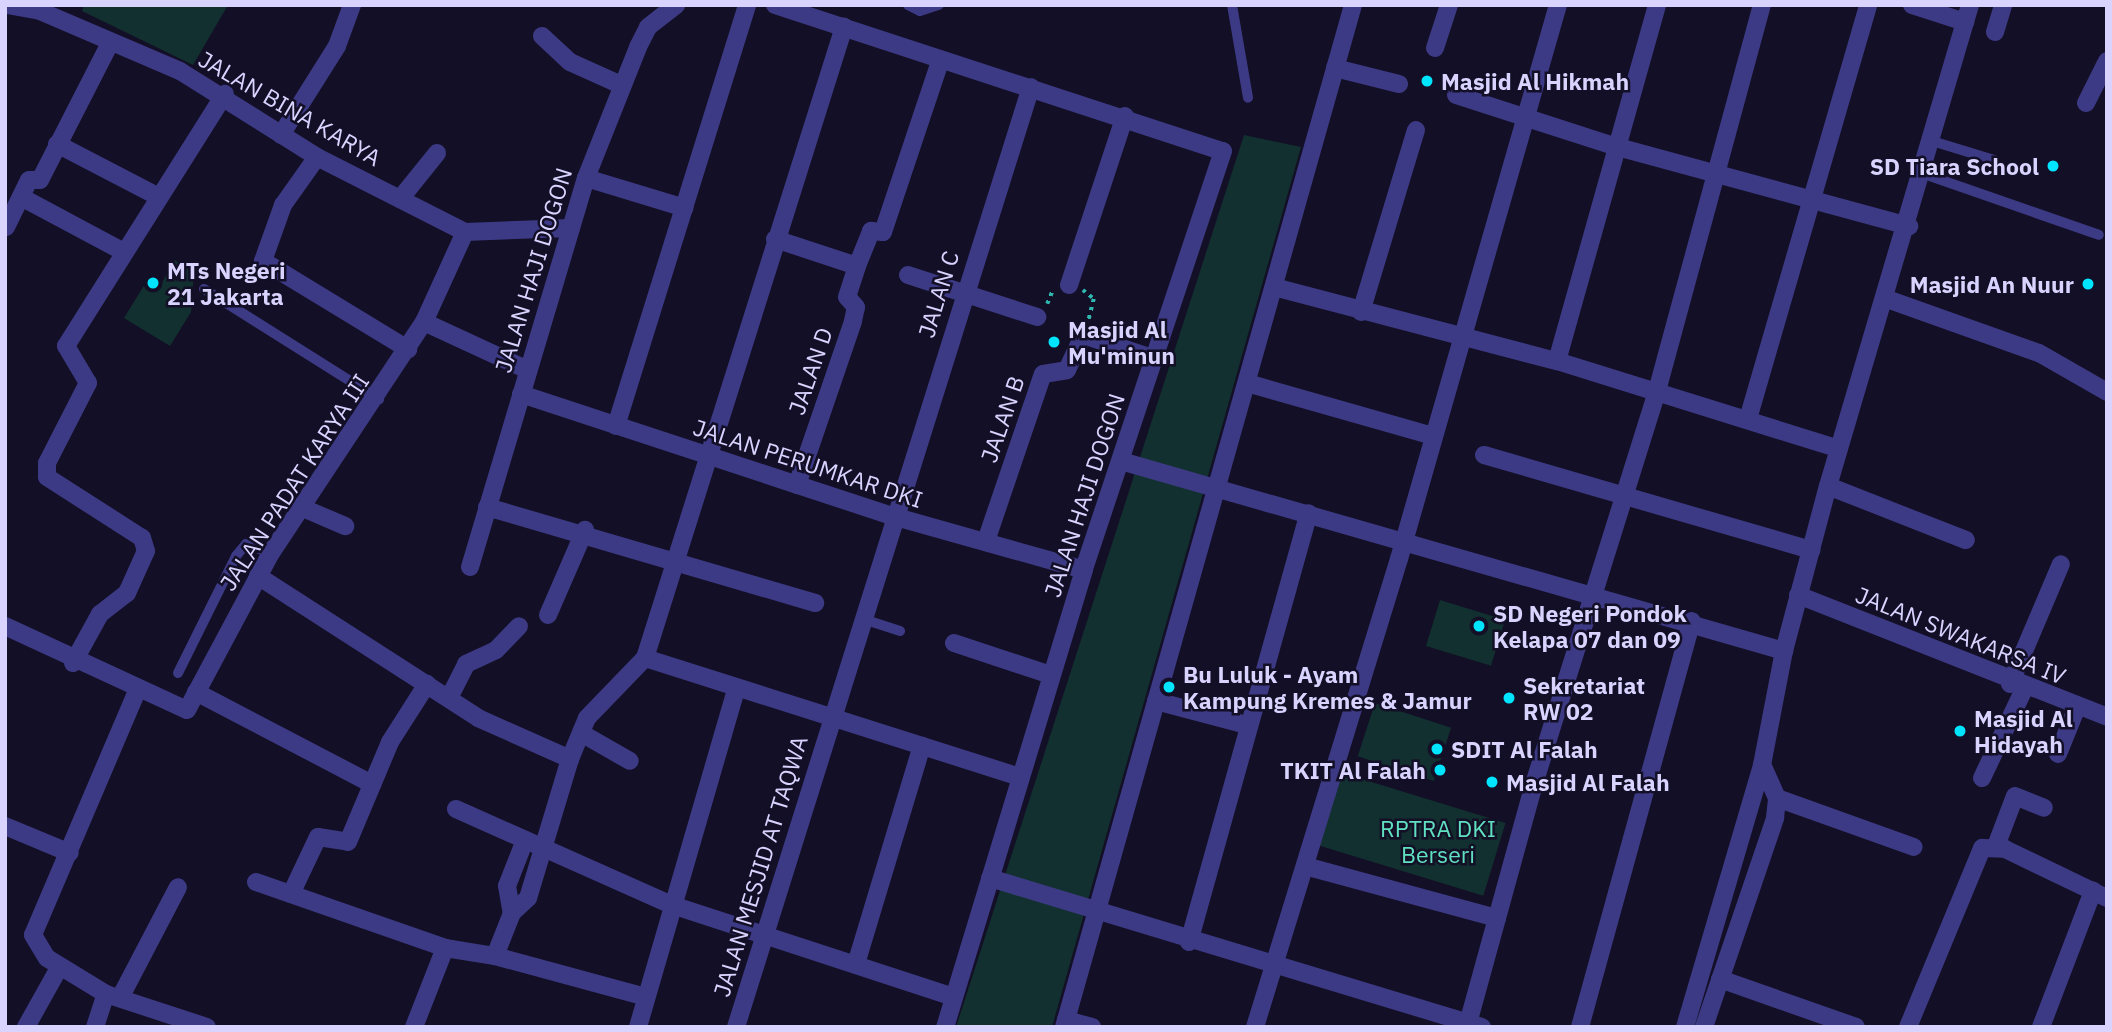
<!DOCTYPE html>
<html>
<head>
<meta charset="utf-8">
<style>
	body { margin:0 }
	#map { position:relative; width:2112px; height:1032px; overflow:hidden; background:#130f26; font-family:"IBM Plex Sans",sans-serif }
	div>[style] { position:absolute }
	.green>* { inset:0; background:#12302f; transform-origin:0 0 }
	.path>* { height:3.5px; margin-top:-1.75px; transform-origin:0; background:repeating-linear-gradient(90deg,#2fb8b0 0 3.5px,transparent 0 8.5px) }
	.service>* { height:10px; margin:-5px; padding:0 5px; transform-origin:5px; border-radius:5px; background:#3d3a85 }
	.minor>* { height:18px; margin:-9px; padding:0 9px; transform-origin:9px; border-radius:9px; background:#3d3a85 }
	.dots>* { width:19px; height:19px; translate:-50% -50%; box-sizing:border-box; border:4px solid #130f26; border-radius:50% }
	span { translate:-50% -50%; white-space:nowrap; text-align:center; line-height:1.15; -webkit-text-stroke:5px #130f26; paint-order:stroke }
	.poi-label { font-size:23px; color:#d9d4ff; font-weight:700 }
	.left { translate:0 -50%; text-align:left }
	.right { translate:-100% -50%; text-align:right }
	.street-label { font-size:23px; color:#d9d4ff }
	.park-label { font-size:23px; color:#5fe0c0 }
	.frame { position:absolute; inset:0; border:7px solid #d9d4ff; pointer-events:none }
</style>
</head>
<body>
<div id="map">
	<div class="green">
		<div style="clip-path:polygon(84px 5px,228px 5px,193px 65px,82px 11px)"></div>
		<div style="clip-path:polygon(1244px 135px,1301px 147px,1052px 1027px,956px 1027px)"></div>
		<div style="clip-path:polygon(175px 260px,194px 273px,191px 312px,170px 346px,124px 318px,145px 284px,157px 291px)"></div>
		<div style="left:1440px;top:600px;width:68px;height:48px;rotate:17deg"></div>
		<div style="left:1375px;top:703px;width:80px;height:56px;rotate:18deg"></div>
		<div style="left:1342px;top:773px;width:171px;height:76px;rotate:17deg"></div>
	</div>
	<div class="path">
		<div style="left:1083px;top:290px;width:14px;rotate:39deg"></div>
		<div style="left:1094px;top:299px;width:21px;rotate:104deg"></div>
		<div style="left:1047px;top:304px;width:16px;rotate:-68deg"></div>
	</div>
	<div class="service">
		<div style="left:908px;top:5px;width:13px;rotate:27deg"></div>
		<div style="left:920px;top:11px;width:20px;rotate:-18deg"></div>
		<div style="left:1232px;top:5px;width:94px;rotate:80.2deg"></div>
		<div style="left:1932px;top:141px;width:65px;rotate:17deg"></div>
		<div style="left:1924px;top:174px;width:185px;rotate:19.2deg"></div>
		<div style="left:204px;top:289px;width:207px;rotate:32.2deg"></div>
		<div style="left:863px;top:619px;width:39px;rotate:18deg"></div>
		<div style="left:178px;top:673px;width:131px;rotate:-63.6deg"></div>
		<div style="left:236px;top:556px;width:16px;rotate:-50deg"></div>
		<div style="left:246px;top:544px;width:27px;rotate:20deg"></div>
	</div>
	<div class="minor">
		<div style="left:7px;top:5px;width:34px;rotate:10deg"></div>
		<div style="left:40px;top:11px;width:152px;rotate:23.2deg"></div>
		<div style="left:180px;top:71px;width:162px;rotate:32.1deg"></div>
		<div style="left:317px;top:157px;width:166px;rotate:26.9deg"></div>
		<div style="left:775px;top:5px;width:471px;rotate:18.1deg"></div>
		<div style="left:1223px;top:151px;width:441px;rotate:108.4deg"></div>
		<div style="left:1084px;top:570px;width:478px;rotate:106.9deg"></div>
		<div style="left:1912px;top:5px;width:56px;rotate:17.8deg"></div>
		<div style="left:1995px;top:32px;width:28px;rotate:-73deg"></div>
		<div style="left:542px;top:36px;width:38px;rotate:43deg"></div>
		<div style="left:570px;top:62px;width:56px;rotate:24.3deg"></div>
		<div style="left:1435px;top:48px;width:45px;rotate:-72deg"></div>
		<div style="left:1335px;top:68px;width:66px;rotate:14deg"></div>
		<div style="left:1456px;top:95px;width:166px;rotate:17.9deg"></div>
		<div style="left:1614px;top:146px;width:306px;rotate:15.2deg"></div>
		<div style="left:2086px;top:103px;width:47px;rotate:-63.4deg"></div>
		<div style="left:281px;top:135px;width:105px;rotate:-57.8deg"></div>
		<div style="left:337px;top:46px;width:44px;rotate:-69.9deg"></div>
		<div style="left:57px;top:144px;width:115px;rotate:27.5deg"></div>
		<div style="left:317px;top:157px;width:59px;rotate:125.3deg"></div>
		<div style="left:283px;top:205px;width:59px;rotate:109.7deg"></div>
		<div style="left:263px;top:261px;width:170px;rotate:31.3deg"></div>
		<div style="left:586px;top:178px;width:103px;rotate:16.9deg"></div>
		<div style="left:21px;top:197px;width:117px;rotate:28.1deg"></div>
		<div style="left:400px;top:199px;width:59px;rotate:-51.2deg"></div>
		<div style="left:6px;top:227px;width:52px;rotate:-63.9deg"></div>
		<div style="left:29px;top:180px;width:11px"></div>
		<div style="left:40px;top:180px;width:154px;rotate:-62.9deg"></div>
		<div style="left:465px;top:232px;width:106px;rotate:-2.2deg"></div>
		<div style="left:775px;top:239px;width:86px;rotate:18.2deg"></div>
		<div style="left:908px;top:275px;width:136px;rotate:18deg"></div>
		<div style="left:1069px;top:285px;width:178px;rotate:-71.7deg"></div>
		<div style="left:1274px;top:287px;width:293px;rotate:14.7deg"></div>
		<div style="left:1557px;top:361px;width:295px;rotate:17.3deg"></div>
		<div style="left:1887px;top:299px;width:161px;rotate:19.6deg"></div>
		<div style="left:2039px;top:353px;width:78px;rotate:29.8deg"></div>
		<div style="left:1361px;top:312px;width:190px;rotate:-73.2deg"></div>
		<div style="left:424px;top:322px;width:115px;rotate:24.8deg"></div>
		<div style="left:1557px;top:361px;width:370px;rotate:-74.3deg"></div>
		<div style="left:1247px;top:383px;width:193px;rotate:15.9deg"></div>
		<div style="left:521px;top:394px;width:395px;rotate:18.2deg"></div>
		<div style="left:896px;top:517px;width:195px;rotate:15.7deg"></div>
		<div style="left:1748px;top:419px;width:431px;rotate:-73.8deg"></div>
		<div style="left:616px;top:426px;width:441px;rotate:-72.7deg"></div>
		<div style="left:1484px;top:455px;width:341px;rotate:16.2deg"></div>
		<div style="left:1121px;top:461px;width:690px;rotate:15.99deg"></div>
		<div style="left:797px;top:485px;width:173px;rotate:-71.1deg"></div>
		<div style="left:853px;top:321px;width:14px;rotate:-78deg"></div>
		<div style="left:856px;top:307px;width:13px;rotate:-132deg"></div>
		<div style="left:847px;top:297px;width:33px;rotate:-72deg"></div>
		<div style="left:857px;top:266px;width:38px;rotate:-68deg"></div>
		<div style="left:871px;top:231px;width:12px;rotate:5deg"></div>
		<div style="left:883px;top:232px;width:182px;rotate:-71.5deg"></div>
		<div style="left:1828px;top:486px;width:148px;rotate:21.4deg"></div>
		<div style="left:487px;top:507px;width:342px;rotate:16.3deg"></div>
		<div style="left:303px;top:508px;width:46px;rotate:23.2deg"></div>
		<div style="left:986px;top:541px;width:176px;rotate:-71.2deg"></div>
		<div style="left:1043px;top:374px;width:24px;rotate:-9deg"></div>
		<div style="left:1067px;top:370px;width:38px;rotate:-65deg"></div>
		<div style="left:1083px;top:335px;width:76px;rotate:18.4deg"></div>
		<div style="left:470px;top:567px;width:406px;rotate:-73.4deg"></div>
		<div style="left:586px;top:178px;width:141px;rotate:-68.3deg"></div>
		<div style="left:638px;top:47px;width:22px;rotate:-63deg"></div>
		<div style="left:648px;top:27px;width:36px;rotate:-38deg"></div>
		<div style="left:258px;top:576px;width:262px;rotate:32.8deg"></div>
		<div style="left:478px;top:718px;width:101px;rotate:24deg"></div>
		<div style="left:570px;top:759px;width:145px;rotate:106.8deg"></div>
		<div style="left:528px;top:898px;width:22px;rotate:137deg"></div>
		<div style="left:1798px;top:595px;width:332px;rotate:21.5deg"></div>
		<div style="left:548px;top:615px;width:93px;rotate:-66.5deg"></div>
		<div style="left:5px;top:626px;width:200px;rotate:24.8deg"></div>
		<div style="left:187px;top:710px;width:178px;rotate:-61.9deg"></div>
		<div style="left:271px;top:553px;width:277px;rotate:-56.5deg"></div>
		<div style="left:424px;top:322px;width:99px;rotate:-65.5deg"></div>
		<div style="left:954px;top:643px;width:102px;rotate:18.3deg"></div>
		<div style="left:645px;top:658px;width:393px;rotate:17.6deg"></div>
		<div style="left:73px;top:663px;width:56px;rotate:-61.1deg"></div>
		<div style="left:100px;top:614px;width:34px;rotate:-38deg"></div>
		<div style="left:127px;top:593px;width:46px;rotate:-65.7deg"></div>
		<div style="left:146px;top:551px;width:14px;rotate:-107deg"></div>
		<div style="left:142px;top:538px;width:113px;rotate:-147.3deg"></div>
		<div style="left:47px;top:477px;width:14px;rotate:-90deg"></div>
		<div style="left:47px;top:463px;width:90px;rotate:-62.9deg"></div>
		<div style="left:88px;top:383px;width:43px;rotate:-120.7deg"></div>
		<div style="left:66px;top:346px;width:298px;rotate:-57.8deg"></div>
		<div style="left:2010px;top:684px;width:130px;rotate:-67deg"></div>
		<div style="left:137px;top:691px;width:265px;rotate:113.1deg"></div>
		<div style="left:33px;top:935px;width:27px;rotate:59deg"></div>
		<div style="left:47px;top:958px;width:69px;rotate:31.4deg"></div>
		<div style="left:106px;top:994px;width:106px;rotate:18.1deg"></div>
		<div style="left:196px;top:692px;width:199px;rotate:27.6deg"></div>
		<div style="left:449px;top:698px;width:38px;rotate:-63deg"></div>
		<div style="left:466px;top:664px;width:33px;rotate:-25deg"></div>
		<div style="left:496px;top:650px;width:33px;rotate:-46deg"></div>
		<div style="left:1156px;top:701px;width:93px;rotate:14.9deg"></div>
		<div style="left:581px;top:733px;width:56px;rotate:29.7deg"></div>
		<div style="left:2058px;top:754px;width:51px;rotate:-68deg"></div>
		<div style="left:570px;top:759px;width:44px;rotate:-67.5deg"></div>
		<div style="left:587px;top:718px;width:83px;rotate:-46deg"></div>
		<div style="left:645px;top:658px;width:662px;rotate:-72.5deg"></div>
		<div style="left:1982px;top:778px;width:98px;rotate:-64.7deg"></div>
		<div style="left:1777px;top:798px;width:145px;rotate:19.7deg"></div>
		<div style="left:456px;top:809px;width:233px;rotate:24deg"></div>
		<div style="left:669px;top:904px;width:299px;rotate:18.1deg"></div>
		<div style="left:5px;top:826px;width:70px;rotate:22.6deg"></div>
		<div style="left:525px;top:840px;width:49px;rotate:111.4deg"></div>
		<div style="left:507px;top:886px;width:27px;rotate:80deg"></div>
		<div style="left:512px;top:913px;width:46px;rotate:111.6deg"></div>
		<div style="left:495px;top:956px;width:156px;rotate:15.2deg"></div>
		<div style="left:1996px;top:846px;width:53px;rotate:-69.2deg"></div>
		<div style="left:2015px;top:796px;width:31px;rotate:22deg"></div>
		<div style="left:1305px;top:866px;width:199px;rotate:15.2deg"></div>
		<div style="left:990px;top:878px;width:514px;rotate:16.85deg"></div>
		<div style="left:256px;top:882px;width:200px;rotate:19.2deg"></div>
		<div style="left:291px;top:894px;width:63px;rotate:-64.7deg"></div>
		<div style="left:318px;top:837px;width:30px;rotate:9deg"></div>
		<div style="left:348px;top:842px;width:108px;rotate:-67.2deg"></div>
		<div style="left:390px;top:742px;width:69px;rotate:-57.5deg"></div>
		<div style="left:1189px;top:942px;width:445px;rotate:-74.4deg"></div>
		<div style="left:856px;top:964px;width:228px;rotate:-73.2deg"></div>
		<div style="left:1720px;top:979px;width:144px;rotate:19.4deg"></div>
		<div style="left:120px;top:998px;width:125px;rotate:-62.4deg"></div>
		<div style="left:1066px;top:1020px;width:27px;rotate:15deg"></div>
		<div style="left:26px;top:1027px;width:68px;rotate:-60.8deg"></div>
		<div style="left:95px;top:1027px;width:35px;rotate:-72deg"></div>
		<div style="left:414px;top:1027px;width:85px;rotate:-68.6deg"></div>
		<div style="left:445px;top:948px;width:51px;rotate:9.1deg"></div>
		<div style="left:638px;top:1027px;width:351px;rotate:-73.8deg"></div>
		<div style="left:736px;top:1027px;width:985px;rotate:-72.58deg"></div>
		<div style="left:1064px;top:1027px;width:1062px;rotate:-74.21deg"></div>
		<div style="left:1255px;top:1027px;width:490px;rotate:-72.9deg"></div>
		<div style="left:1399px;top:559px;width:576px;rotate:-73.99deg"></div>
		<div style="left:1467px;top:1027px;width:252px;rotate:-74.6deg"></div>
		<div style="left:1534px;top:784px;width:412px;rotate:-72.6deg"></div>
		<div style="left:1657px;top:391px;width:400px;rotate:-74.8deg"></div>
		<div style="left:1580px;top:1027px;width:421px;rotate:-74.6deg"></div>
		<div style="left:1685px;top:1027px;width:273px;rotate:-73.6deg"></div>
		<div style="left:1762px;top:765px;width:116px;rotate:-79.1deg"></div>
		<div style="left:1784px;top:651px;width:171px;rotate:-75.1deg"></div>
		<div style="left:1828px;top:486px;width:502px;rotate:-73.55deg"></div>
		<div style="left:1704px;top:1027px;width:221px;rotate:-71.2deg"></div>
		<div style="left:1775px;top:818px;width:20px;rotate:-84deg"></div>
		<div style="left:1777px;top:798px;width:36px;rotate:-114deg"></div>
		<div style="left:1908px;top:1027px;width:194px;rotate:-67.5deg"></div>
		<div style="left:1982px;top:848px;width:23px;rotate:2deg"></div>
		<div style="left:2005px;top:849px;width:113px;rotate:25.7deg"></div>
		<div style="left:2041px;top:1027px;width:146px;rotate:-69.1deg"></div>
	</div>
	<div class="dots">
		<div style="left:1427px;top:81px;background:#00e5ff"></div>
		<div style="left:2053px;top:166px;background:#00e5ff"></div>
		<div style="left:153px;top:283px;background:#00e5ff"></div>
		<div style="left:2088px;top:284px;background:#00e5ff"></div>
		<div style="left:1054px;top:342px;background:#00e5ff"></div>
		<div style="left:1479px;top:626px;background:#00e5ff"></div>
		<div style="left:1169px;top:687px;background:#00e5ff"></div>
		<div style="left:1509px;top:698px;background:#00e5ff"></div>
		<div style="left:1960px;top:731px;background:#00e5ff"></div>
		<div style="left:1437px;top:749px;background:#00e5ff"></div>
		<div style="left:1440px;top:770px;background:#00e5ff"></div>
		<div style="left:1492px;top:782px;background:#00e5ff"></div>
	</div>
	<div class="poi-label">
		<span class="left" style="left:1441px;top:81px">Masjid Al Hikmah</span>
		<span class="right" style="left:2039px;top:166px">SD Tiara School</span>
		<span class="left" style="left:167px;top:283px">MTs Negeri<br>21 Jakarta</span>
		<span class="right" style="left:2074px;top:284px">Masjid An Nuur</span>
		<span class="left" style="left:1068px;top:342px">Masjid Al<br>Mu'minun</span>
		<span class="left" style="left:1493px;top:626px">SD Negeri Pondok<br>Kelapa 07 dan 09</span>
		<span class="left" style="left:1183px;top:687px">Bu Luluk - Ayam<br>Kampung Kremes &amp; Jamur</span>
		<span class="left" style="left:1523px;top:698px">Sekretariat<br>RW 02</span>
		<span class="left" style="left:1974px;top:731px">Masjid Al<br>Hidayah</span>
		<span class="left" style="left:1451px;top:749px">SDIT Al Falah</span>
		<span class="right" style="left:1426px;top:770px">TKIT Al Falah</span>
		<span class="left" style="left:1506px;top:782px">Masjid Al Falah</span>
	</div>
	<div class="street-label">
		<span style="left:290px;top:108px;rotate:30deg">JALAN BINA KARYA</span>
		<span style="left:533px;top:270px;rotate:-73deg">JALAN HAJI DOGON</span>
		<span style="left:938px;top:294px;rotate:-73deg">JALAN C</span>
		<span style="left:810px;top:371px;rotate:-71deg">JALAN D</span>
		<span style="left:1002px;top:419px;rotate:-71deg">JALAN B</span>
		<span style="left:808px;top:463px;rotate:18deg">JALAN PERUMKAR DKI</span>
		<span style="left:294px;top:482px;rotate:-57deg">JALAN PADAT KARYA III</span>
		<span style="left:1084px;top:495px;rotate:-72deg">JALAN HAJI DOGON</span>
		<span style="left:1961px;top:635px;rotate:22deg">JALAN SWAKARSA IV</span>
		<span style="left:760px;top:866px;rotate:-73deg">JALAN MESJID AT TAQWA</span>
	</div>
	<div class="park-label">
		<span style="left:1438px;top:841px">RPTRA DKI<br>Berseri</span>
	</div>
	<div class="frame"></div>
</div>
</body>
</html>
